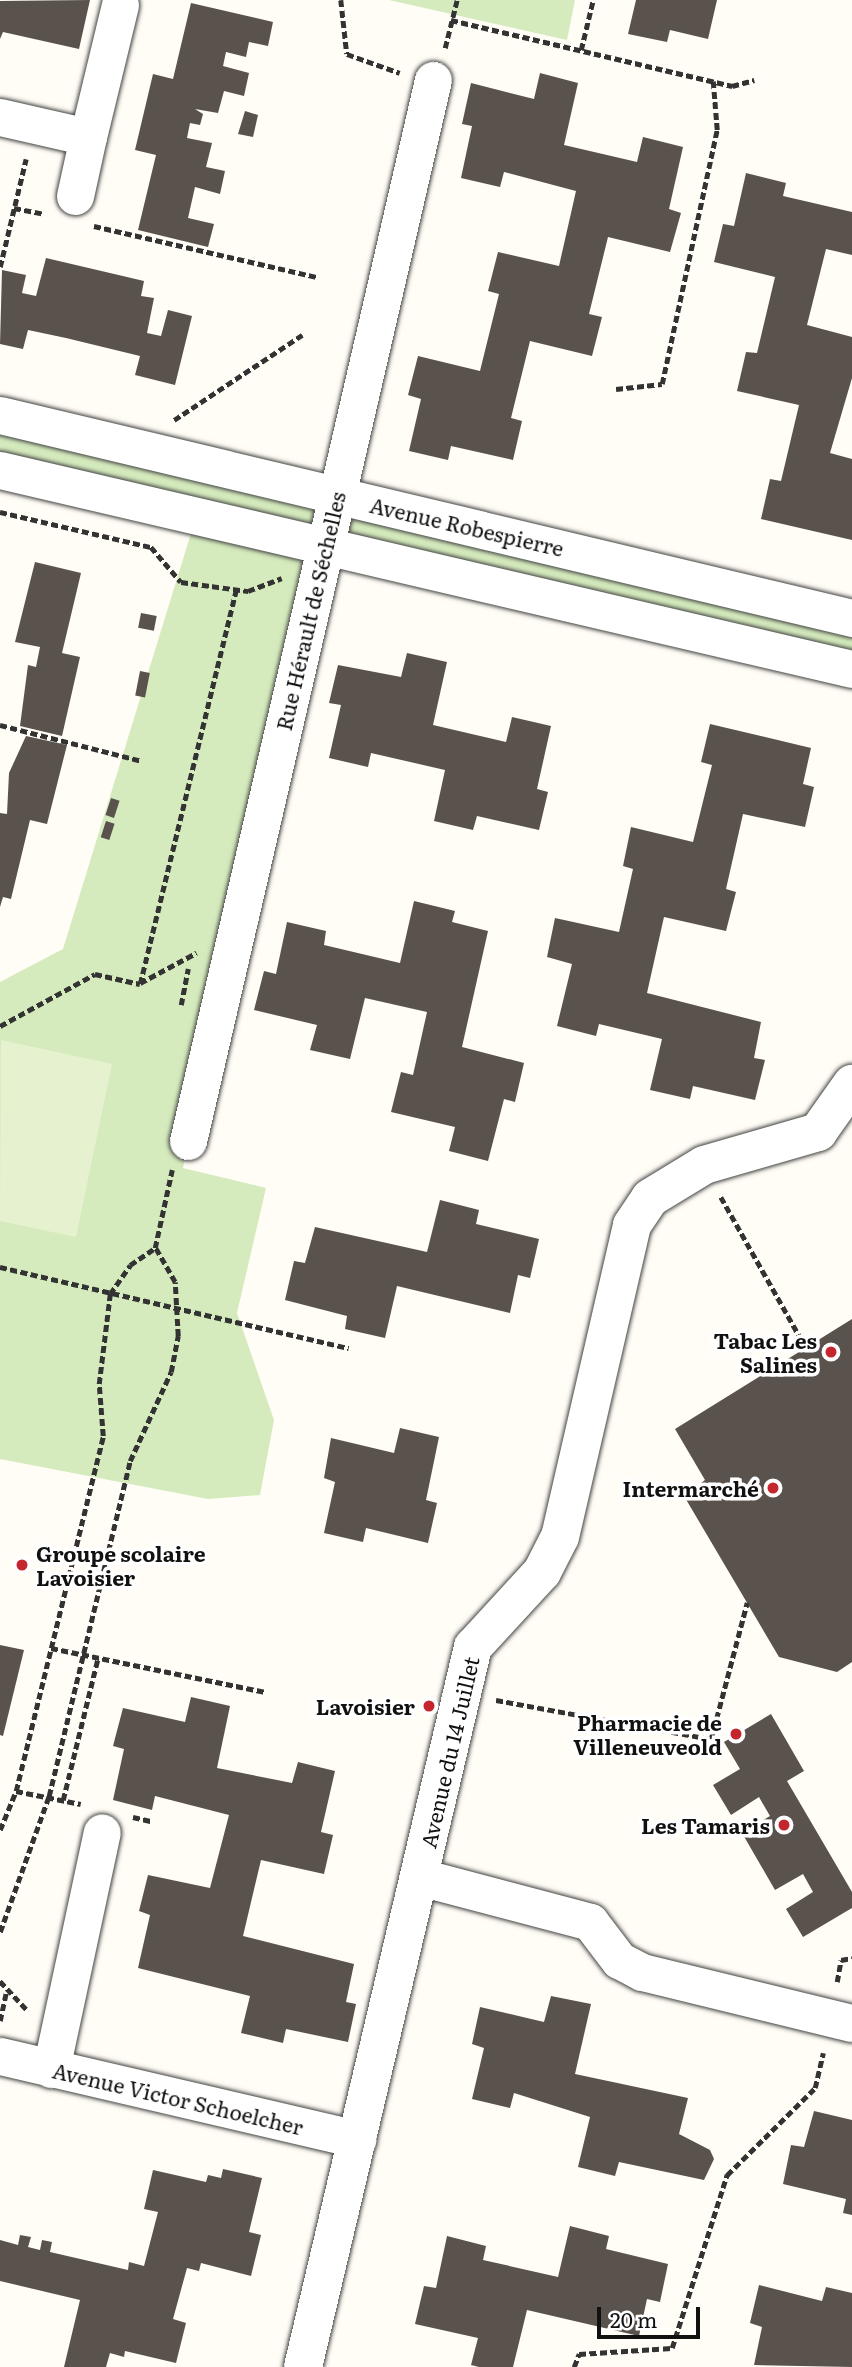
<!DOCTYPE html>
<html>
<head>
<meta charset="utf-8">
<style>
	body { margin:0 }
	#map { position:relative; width:852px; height:2367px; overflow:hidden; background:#fffdf5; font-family:Literata,serif }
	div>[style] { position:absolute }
	.green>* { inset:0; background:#d5ebbd }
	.pitch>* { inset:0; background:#e6f2cf }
	.building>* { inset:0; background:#5a524d; transform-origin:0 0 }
	.path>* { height:4.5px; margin-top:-2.25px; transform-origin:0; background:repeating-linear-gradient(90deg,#333 0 7px,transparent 0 10.5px) }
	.roads { filter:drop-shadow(0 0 2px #444) drop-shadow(0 0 2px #444) }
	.minor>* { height:37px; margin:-18.5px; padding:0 18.5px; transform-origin:18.5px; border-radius:18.5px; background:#fff }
	.tertiary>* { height:38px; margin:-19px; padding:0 19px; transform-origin:19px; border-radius:19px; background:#fff }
	.dots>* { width:19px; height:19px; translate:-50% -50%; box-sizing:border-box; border:4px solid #fff; border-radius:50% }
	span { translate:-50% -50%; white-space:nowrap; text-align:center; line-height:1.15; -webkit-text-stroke:7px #fff; paint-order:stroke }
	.street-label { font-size:21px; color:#111 }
	.poi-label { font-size:21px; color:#111; font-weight:700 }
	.right { translate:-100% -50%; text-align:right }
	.left { translate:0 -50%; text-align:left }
	.scale { position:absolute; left:597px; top:2307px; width:103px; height:32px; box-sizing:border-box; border:4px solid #111; border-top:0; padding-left:9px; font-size:21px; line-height:24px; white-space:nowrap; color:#111; -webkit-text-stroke:5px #fff; paint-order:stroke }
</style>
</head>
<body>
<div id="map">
	<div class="green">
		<div style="clip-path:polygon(389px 0,575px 0,567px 40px)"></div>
		<div style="clip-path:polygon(0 416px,852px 618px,852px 669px,315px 544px,183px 1168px,266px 1188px,237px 1313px,274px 1420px,260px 1495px,208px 1499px,0 1459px,0 982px,63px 949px,196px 517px,0 470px)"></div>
	</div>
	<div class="pitch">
		<div style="clip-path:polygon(1px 1040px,112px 1064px,76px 1237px,0 1221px)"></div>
	</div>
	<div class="building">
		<div style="clip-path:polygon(90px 0,79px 49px,3px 32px,0 39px,0 1px)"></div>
		<div style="clip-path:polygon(636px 0,717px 0,708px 39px,670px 30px,667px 42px,628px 34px)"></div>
		<div style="clip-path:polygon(191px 3px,273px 22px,268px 46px,249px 42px,246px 57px,226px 52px,223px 66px,249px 73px,244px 96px,224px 91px,218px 113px,195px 109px,203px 114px,200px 125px,190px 123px,187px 138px,212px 143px,206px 167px,225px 171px,220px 194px,195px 187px,188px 218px,214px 224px,208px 247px,138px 230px,156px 155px,135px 150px,153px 74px,173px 79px)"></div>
		<div style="clip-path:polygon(540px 73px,578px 83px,564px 145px,637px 162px,643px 137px,683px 147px,669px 209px,681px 213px,670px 252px,608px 237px,589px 314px,602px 317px,592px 356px,530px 341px,511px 418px,522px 421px,513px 460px,451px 446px,448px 460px,409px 451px,421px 399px,408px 395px,418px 356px,480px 371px,499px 294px,488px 291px,498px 252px,559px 266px,576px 191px,504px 172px,500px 187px,461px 178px,472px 126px,462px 124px,471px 83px,534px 99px)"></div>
		<div style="clip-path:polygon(245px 111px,258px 115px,253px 137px,238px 134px)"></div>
		<div style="clip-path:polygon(746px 173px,786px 183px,783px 196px,852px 212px,852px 255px,826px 249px,807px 325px,852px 337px,852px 378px,830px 453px,852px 459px,852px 540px,761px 519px,770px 479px,781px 481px,799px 405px,737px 391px,746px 352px,757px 353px,775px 277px,714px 262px,723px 224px,734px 226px)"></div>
		<div style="clip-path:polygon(46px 258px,144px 281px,141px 296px,154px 298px,147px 333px,161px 336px,168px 310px,192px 316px,175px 385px,135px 375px,140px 356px,66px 338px,28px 330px,23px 349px,0 344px,2px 270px,26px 275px,22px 293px,36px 296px)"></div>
		<div style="clip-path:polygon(35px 562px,81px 573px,62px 653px,80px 657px,62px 736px,20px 726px,28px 665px,36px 667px,40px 647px,15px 642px)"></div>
		<div style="left:141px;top:613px;width:16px;height:15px;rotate:11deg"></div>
		<div style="clip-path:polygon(407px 653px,447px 662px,433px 725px,506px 742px,512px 717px,551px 726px,537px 789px,548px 792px,539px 830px,477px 816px,473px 830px,434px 821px,445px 770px,371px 753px,368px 767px,329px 758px,341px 705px,329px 703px,338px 665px,401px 677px)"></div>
		<div style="left:140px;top:671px;width:10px;height:25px;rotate:11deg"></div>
		<div style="clip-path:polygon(710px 724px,811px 748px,803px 784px,814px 787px,805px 827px,743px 814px,726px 889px,736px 892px,726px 931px,664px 917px,647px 993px,761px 1022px,754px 1058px,765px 1060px,755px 1100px,693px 1086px,690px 1099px,650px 1090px,662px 1039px,599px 1024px,596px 1036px,557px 1026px,572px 964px,547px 957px,555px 918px,619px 932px,633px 869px,623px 866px,631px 827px,693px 842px,712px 765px,701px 762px)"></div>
		<div style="clip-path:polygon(26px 736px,67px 745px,47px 824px,30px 820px,11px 899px,3px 897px,0 907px,0 813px,7px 814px,9px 773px)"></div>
		<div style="left:111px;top:798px;width:9px;height:18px;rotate:18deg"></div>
		<div style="left:106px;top:821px;width:9px;height:17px;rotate:18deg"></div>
		<div style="clip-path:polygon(414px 901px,455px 911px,452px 922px,488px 931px,462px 1047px,524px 1063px,515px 1102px,504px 1099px,488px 1161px,449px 1151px,455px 1127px,391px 1112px,401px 1072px,413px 1075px,427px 1012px,365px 998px,350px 1059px,310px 1050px,317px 1025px,254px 1010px,264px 971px,276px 974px,287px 922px,326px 931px,324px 945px,400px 963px)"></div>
		<div style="clip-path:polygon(440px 1200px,479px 1210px,476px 1224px,539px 1239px,530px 1278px,518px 1275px,510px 1313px,397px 1286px,385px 1338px,345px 1329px,347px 1316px,285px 1300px,294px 1261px,305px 1263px,315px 1227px,427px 1252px)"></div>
		<div style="clip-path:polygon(852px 1319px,852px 1662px,837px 1672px,779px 1657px,684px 1496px,705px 1480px,675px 1429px)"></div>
		<div style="clip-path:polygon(400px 1428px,439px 1437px,426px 1500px,437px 1503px,428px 1543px,366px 1528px,363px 1542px,324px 1533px,335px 1482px,324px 1478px,331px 1438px,394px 1453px)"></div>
		<div style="clip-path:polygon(0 1645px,24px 1650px,3px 1736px,0 1735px)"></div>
		<div style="clip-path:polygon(191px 1697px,230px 1706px,217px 1768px,292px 1783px,298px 1762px,335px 1771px,321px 1832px,333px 1835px,324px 1874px,261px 1860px,243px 1936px,354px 1964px,346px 2002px,356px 2004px,348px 2042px,286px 2029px,283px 2043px,241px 2033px,250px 1996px,138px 1968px,150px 1915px,139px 1911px,148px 1875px,210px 1888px,229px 1815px,155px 1796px,152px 1810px,113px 1800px,124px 1749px,113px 1746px,123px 1708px,185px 1722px)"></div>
		<div style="clip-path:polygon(771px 1714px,804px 1771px,787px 1781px,852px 1892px,852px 1908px,803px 1937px,786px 1909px,813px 1892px,803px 1874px,775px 1890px,742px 1833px,770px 1816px,759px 1797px,731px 1815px,713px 1785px,740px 1769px,724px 1742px)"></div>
		<div style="clip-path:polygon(551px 1996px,591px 2004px,575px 2074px,688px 2098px,679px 2134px,710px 2150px,714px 2159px,704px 2180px,619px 2162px,615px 2176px,578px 2167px,590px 2117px,514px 2093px,510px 2108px,472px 2099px,484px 2048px,472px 2044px,480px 2007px,544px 2022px)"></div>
		<div style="clip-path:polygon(814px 2111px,852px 2120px,852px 2215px,843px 2213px,846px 2199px,783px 2184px,791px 2145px,804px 2147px)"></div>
		<div style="clip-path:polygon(223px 2169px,262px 2178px,249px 2232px,261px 2235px,251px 2276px,201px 2263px,199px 2271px,187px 2268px,173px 2319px,186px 2323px,176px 2363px,125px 2351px,124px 2357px,110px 2353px,106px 2367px,64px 2367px,80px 2300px,0 2281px,0 2240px,18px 2245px,20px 2235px,31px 2237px,28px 2247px,40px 2250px,42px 2240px,52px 2242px,50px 2252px,128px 2270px,129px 2262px,144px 2266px,158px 2212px,144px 2209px,153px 2170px,206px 2182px,208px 2175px,221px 2178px)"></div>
		<div style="clip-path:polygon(570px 2226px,609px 2236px,606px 2249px,668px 2264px,660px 2302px,647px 2299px,639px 2336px,527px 2310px,513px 2367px,479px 2367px,471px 2365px,478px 2338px,415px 2324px,424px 2286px,436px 2288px,447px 2236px,486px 2246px,483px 2260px,558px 2277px)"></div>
		<div style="clip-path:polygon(759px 2285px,822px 2301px,826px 2287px,852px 2293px,852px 2367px,754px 2365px,762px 2327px,750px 2323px)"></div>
	</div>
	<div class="path">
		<div style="left:341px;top:0;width:54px;rotate:83.7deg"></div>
		<div style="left:347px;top:54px;width:56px;rotate:19.7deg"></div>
		<div style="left:451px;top:20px;width:289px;rotate:13.2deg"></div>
		<div style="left:732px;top:86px;width:23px;rotate:-15deg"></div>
		<div style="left:445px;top:48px;width:49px;rotate:-76deg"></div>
		<div style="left:581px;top:50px;width:51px;rotate:-76.5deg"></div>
		<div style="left:14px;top:208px;width:31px;rotate:11deg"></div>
		<div style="left:94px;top:226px;width:229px;rotate:12.9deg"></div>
		<div style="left:0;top:267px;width:111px;rotate:-76.5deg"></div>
		<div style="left:616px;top:389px;width:46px;rotate:-6.2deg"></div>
		<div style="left:662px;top:384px;width:260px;rotate:-77.8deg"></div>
		<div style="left:717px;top:130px;width:49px;rotate:-94.7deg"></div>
		<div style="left:174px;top:420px;width:154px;rotate:-33.6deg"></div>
		<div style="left:0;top:512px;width:155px;rotate:13.1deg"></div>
		<div style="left:151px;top:547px;width:46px;rotate:49.4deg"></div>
		<div style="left:181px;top:582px;width:68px;rotate:7.7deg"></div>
		<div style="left:248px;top:591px;width:36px;rotate:-21deg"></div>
		<div style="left:0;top:725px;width:146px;rotate:14.2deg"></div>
		<div style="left:140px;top:983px;width:64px;rotate:-28.2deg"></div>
		<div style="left:181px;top:1005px;width:37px;rotate:-79deg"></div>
		<div style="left:0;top:1026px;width:108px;rotate:-28.7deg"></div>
		<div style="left:95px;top:974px;width:46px;rotate:12.5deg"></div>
		<div style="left:140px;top:984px;width:406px;rotate:-76.3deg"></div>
		<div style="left:721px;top:1197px;width:173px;rotate:60.6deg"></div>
		<div style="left:0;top:1267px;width:358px;rotate:13.1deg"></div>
		<div style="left:51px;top:1648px;width:219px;rotate:11.6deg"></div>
		<div style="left:496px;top:1700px;width:219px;rotate:10.3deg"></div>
		<div style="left:711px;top:1739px;width:141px;rotate:-75.2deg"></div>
		<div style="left:16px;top:1791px;width:66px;rotate:11.3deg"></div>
		<div style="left:63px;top:1800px;width:147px;rotate:-76.2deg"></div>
		<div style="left:133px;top:1817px;width:18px;rotate:13deg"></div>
		<div style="left:0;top:1830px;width:42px;rotate:-67.7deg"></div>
		<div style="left:16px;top:1791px;width:366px;rotate:-76.2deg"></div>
		<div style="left:103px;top:1436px;width:52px;rotate:-94.4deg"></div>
		<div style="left:99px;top:1384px;width:91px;rotate:-83deg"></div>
		<div style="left:110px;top:1294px;width:35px;rotate:-55deg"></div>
		<div style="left:130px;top:1265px;width:30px;rotate:-34deg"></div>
		<div style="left:0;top:1932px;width:145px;rotate:-70.2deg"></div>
		<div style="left:49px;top:1796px;width:345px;rotate:-76.4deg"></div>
		<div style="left:130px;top:1461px;width:98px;rotate:-65.3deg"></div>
		<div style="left:171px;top:1372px;width:37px;rotate:-79deg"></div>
		<div style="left:178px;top:1336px;width:54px;rotate:-93.2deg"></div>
		<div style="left:175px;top:1282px;width:39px;rotate:-120deg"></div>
		<div style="left:155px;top:1248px;width:80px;rotate:-77.7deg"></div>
		<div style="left:0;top:1981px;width:41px;rotate:47deg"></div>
		<div style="left:837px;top:1982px;width:22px;rotate:-80deg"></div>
		<div style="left:841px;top:1960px;width:11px;rotate:-10deg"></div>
		<div style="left:0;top:2021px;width:30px;rotate:-78deg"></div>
		<div style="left:574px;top:2367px;width:14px;rotate:-69deg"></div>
		<div style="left:579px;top:2354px;width:93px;rotate:-3.7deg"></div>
		<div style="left:672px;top:2348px;width:182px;rotate:-72.4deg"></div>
		<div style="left:727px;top:2175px;width:124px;rotate:-44.7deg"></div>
		<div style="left:815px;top:2088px;width:36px;rotate:-77deg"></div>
	</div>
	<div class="roads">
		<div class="minor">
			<div style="left:0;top:117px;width:90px;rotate:12.8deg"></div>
			<div style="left:88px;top:137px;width:136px;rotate:-76.4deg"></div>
			<div style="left:75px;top:196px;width:60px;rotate:-77.6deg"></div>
			<div style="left:0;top:415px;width:876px;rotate:13.4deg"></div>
			<div style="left:0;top:470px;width:875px;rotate:13.15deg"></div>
			<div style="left:188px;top:1141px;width:1089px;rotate:-77deg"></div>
			<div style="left:420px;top:1877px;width:176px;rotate:14.8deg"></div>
			<div style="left:590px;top:1922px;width:48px;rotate:52.7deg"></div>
			<div style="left:619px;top:1960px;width:26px;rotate:28deg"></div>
			<div style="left:642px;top:1972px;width:216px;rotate:13.7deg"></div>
			<div style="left:0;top:2056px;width:367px;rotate:13.1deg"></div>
			<div style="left:51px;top:2069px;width:242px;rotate:-77.9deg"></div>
		</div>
		<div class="tertiary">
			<div style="left:303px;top:2367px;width:740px;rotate:-76.72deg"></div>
			<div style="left:473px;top:1647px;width:102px;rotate:-47.4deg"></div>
			<div style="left:542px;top:1572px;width:39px;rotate:-63deg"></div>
			<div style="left:560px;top:1537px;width:320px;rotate:-77deg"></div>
			<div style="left:632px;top:1225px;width:32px;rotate:-56deg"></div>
			<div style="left:650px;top:1198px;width:63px;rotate:-31.4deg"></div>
			<div style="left:704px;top:1165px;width:119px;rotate:-16.1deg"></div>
			<div style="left:818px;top:1132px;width:59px;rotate:-54.7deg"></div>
		</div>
	</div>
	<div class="dots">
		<div style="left:831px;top:1352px;background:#c4262e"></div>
		<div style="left:773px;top:1488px;background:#c4262e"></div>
		<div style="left:22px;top:1565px;background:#c4262e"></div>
		<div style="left:429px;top:1706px;background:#c4262e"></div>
		<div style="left:736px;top:1734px;background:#c4262e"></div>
		<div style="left:784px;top:1825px;background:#c4262e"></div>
	</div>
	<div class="street-label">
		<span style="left:467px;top:526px;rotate:13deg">Avenue Robespierre</span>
		<span style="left:310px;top:611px;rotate:-77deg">Rue Hérault de Séchelles</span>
		<span style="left:449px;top:1752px;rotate:-77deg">Avenue du 14 Juillet</span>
		<span style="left:178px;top:2098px;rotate:13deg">Avenue Victor Schoelcher</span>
	</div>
	<div class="poi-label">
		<span class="right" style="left:817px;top:1352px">Tabac Les<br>Salines</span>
		<span class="right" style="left:759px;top:1488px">Intermarché</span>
		<span class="left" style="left:36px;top:1565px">Groupe scolaire<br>Lavoisier</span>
		<span class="right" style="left:415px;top:1706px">Lavoisier</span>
		<span class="right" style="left:722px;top:1734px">Pharmacie de<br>Villeneuveold</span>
		<span class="right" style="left:770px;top:1825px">Les Tamaris</span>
	</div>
	<div class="scale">20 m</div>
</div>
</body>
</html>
